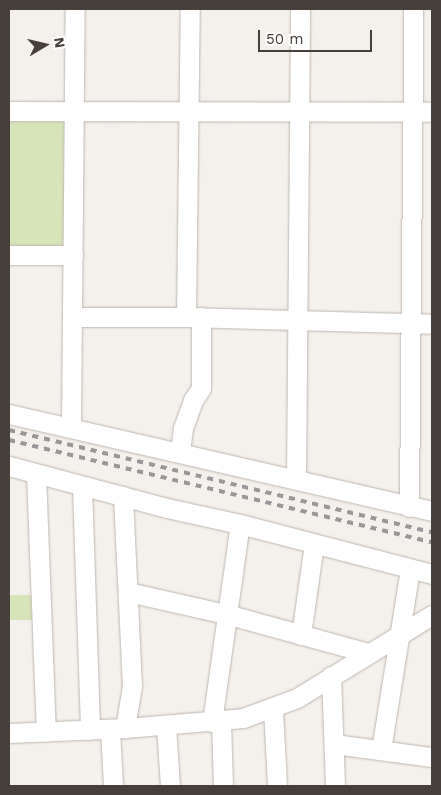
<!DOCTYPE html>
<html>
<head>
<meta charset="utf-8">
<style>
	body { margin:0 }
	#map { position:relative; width:441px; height:795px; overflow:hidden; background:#f4f0eb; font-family:"Work Sans",sans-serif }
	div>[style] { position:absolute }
	.green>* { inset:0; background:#d7e3b9; transform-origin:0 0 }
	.roads { filter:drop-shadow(0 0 1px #beb6af) drop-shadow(0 0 1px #beb6af) }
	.minor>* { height:19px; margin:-9.5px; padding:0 9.5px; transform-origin:9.5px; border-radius:9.5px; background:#fff }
	.rail>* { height:4px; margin-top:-2px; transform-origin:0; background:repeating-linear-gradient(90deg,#989898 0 6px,transparent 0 12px) }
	span { translate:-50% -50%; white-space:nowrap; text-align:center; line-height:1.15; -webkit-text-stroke:5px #fff; paint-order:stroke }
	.frame { position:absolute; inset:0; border:10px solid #47403a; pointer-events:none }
	.north { position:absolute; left:20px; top:20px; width:50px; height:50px; -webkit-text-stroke:4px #fff; paint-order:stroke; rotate:81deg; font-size:14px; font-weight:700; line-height:20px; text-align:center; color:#47403a }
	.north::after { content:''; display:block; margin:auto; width:18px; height:22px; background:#47403a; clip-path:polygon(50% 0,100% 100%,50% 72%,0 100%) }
	.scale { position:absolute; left:258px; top:30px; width:114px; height:22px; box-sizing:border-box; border:2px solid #47403a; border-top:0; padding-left:6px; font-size:15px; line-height:18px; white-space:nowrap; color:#47403a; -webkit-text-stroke:4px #fff; paint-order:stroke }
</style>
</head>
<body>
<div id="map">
	<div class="green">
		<div style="clip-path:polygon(58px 117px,65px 123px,66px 250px,9px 249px,9px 118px)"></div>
		<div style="left:36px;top:595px;width:25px;height:27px;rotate:90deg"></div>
	</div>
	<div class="roads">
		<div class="minor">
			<div style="left:9px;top:111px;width:423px;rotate:0.1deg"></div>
			<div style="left:9px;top:255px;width:64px"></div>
			<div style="left:74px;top:317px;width:112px"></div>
			<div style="left:186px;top:317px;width:246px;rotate:1.6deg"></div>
			<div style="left:186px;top:317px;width:308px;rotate:-89.3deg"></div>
			<div style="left:9px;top:414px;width:434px;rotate:12.9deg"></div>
			<div style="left:71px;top:428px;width:419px;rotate:-89.5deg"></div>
			<div style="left:180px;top:452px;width:24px;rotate:-83deg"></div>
			<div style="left:183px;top:428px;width:30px;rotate:-70deg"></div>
			<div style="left:193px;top:400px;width:14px;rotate:-56deg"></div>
			<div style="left:201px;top:388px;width:71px;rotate:-90deg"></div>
			<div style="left:9px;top:466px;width:163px;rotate:14.9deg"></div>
			<div style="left:167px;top:508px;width:75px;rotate:12.4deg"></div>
			<div style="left:240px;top:524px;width:198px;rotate:14.6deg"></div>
			<div style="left:36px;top:474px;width:258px;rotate:87.8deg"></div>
			<div style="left:296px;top:478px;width:469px;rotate:-89.5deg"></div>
			<div style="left:82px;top:486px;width:244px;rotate:88.1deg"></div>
			<div style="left:123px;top:496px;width:190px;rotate:87.3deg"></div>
			<div style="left:132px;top:686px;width:43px;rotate:99.5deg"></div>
			<div style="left:409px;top:507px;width:498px;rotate:-89.5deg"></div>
			<div style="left:128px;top:592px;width:100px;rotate:12.7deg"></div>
			<div style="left:226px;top:614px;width:148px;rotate:15.3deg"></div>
			<div style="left:301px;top:635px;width:92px;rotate:-81.9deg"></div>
			<div style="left:331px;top:676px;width:110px;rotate:87.9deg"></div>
			<div style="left:273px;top:709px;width:77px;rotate:87deg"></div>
			<div style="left:221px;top:721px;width:65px;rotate:88.2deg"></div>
			<div style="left:212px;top:722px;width:200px;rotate:-82deg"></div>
			<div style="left:166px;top:726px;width:60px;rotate:86.2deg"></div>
			<div style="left:110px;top:729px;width:57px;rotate:87deg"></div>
			<div style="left:9px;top:733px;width:116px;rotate:-2.5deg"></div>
			<div style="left:125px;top:728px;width:118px;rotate:-4.8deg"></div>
			<div style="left:243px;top:718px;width:58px;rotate:-20.3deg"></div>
			<div style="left:297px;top:698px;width:158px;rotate:-31.6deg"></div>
			<div style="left:334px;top:744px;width:99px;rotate:7.6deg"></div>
			<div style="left:381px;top:750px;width:183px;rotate:-80.9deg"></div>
		</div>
	</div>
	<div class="rail">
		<div style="left:9px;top:430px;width:435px;rotate:13.6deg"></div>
		<div style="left:9px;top:440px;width:435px;rotate:13.6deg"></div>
	</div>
	<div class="frame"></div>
	<div class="north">N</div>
	<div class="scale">50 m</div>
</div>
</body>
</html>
